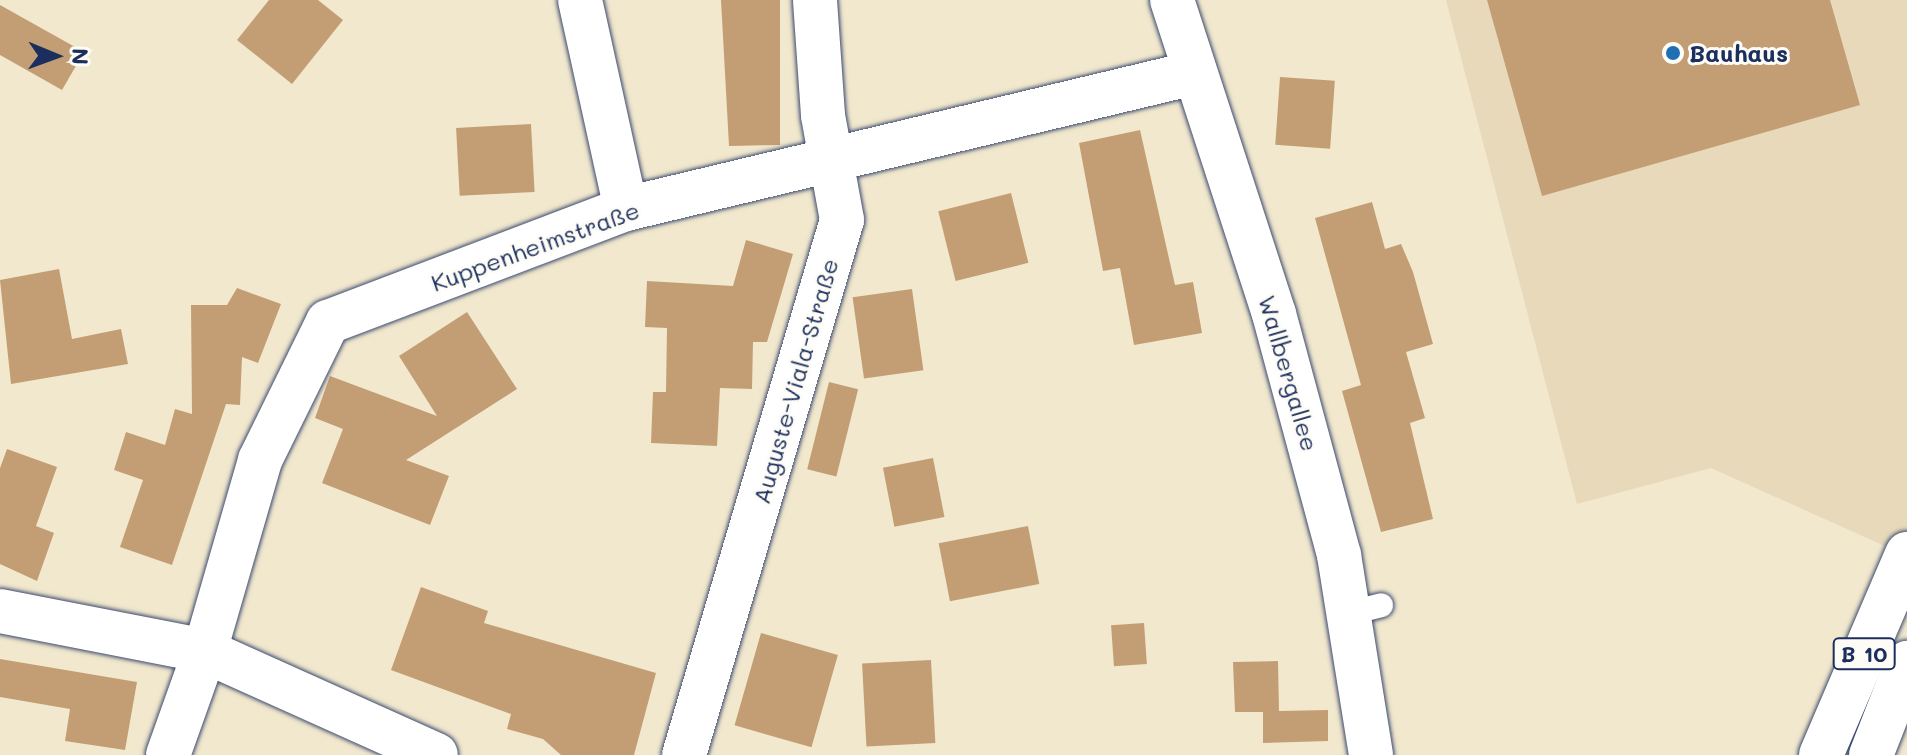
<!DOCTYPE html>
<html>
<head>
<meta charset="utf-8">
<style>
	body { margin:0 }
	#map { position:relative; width:1907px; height:755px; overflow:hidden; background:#f2e8ce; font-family:Mali,sans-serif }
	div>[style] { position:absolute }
	.built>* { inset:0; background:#e8d9ba }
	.building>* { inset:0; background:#c39e74; transform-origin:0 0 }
	.roads { filter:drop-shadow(0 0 2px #3b4b6f) drop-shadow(0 0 2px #3b4b6f) }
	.service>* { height:24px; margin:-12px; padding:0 12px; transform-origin:12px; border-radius:12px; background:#fff }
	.minor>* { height:44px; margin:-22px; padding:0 22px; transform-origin:22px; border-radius:22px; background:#fff }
	.primary>* { height:44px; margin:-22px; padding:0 22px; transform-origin:22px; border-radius:22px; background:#fff }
	.dots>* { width:22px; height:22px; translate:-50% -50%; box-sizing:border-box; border:4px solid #fdfcf7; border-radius:50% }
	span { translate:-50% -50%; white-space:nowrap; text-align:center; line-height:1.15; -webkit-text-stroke:6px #fdfcf7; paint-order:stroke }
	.shield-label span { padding:2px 6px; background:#fdfcf7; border:2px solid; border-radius:6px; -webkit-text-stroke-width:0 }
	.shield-label { font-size:22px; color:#1b2f5e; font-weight:700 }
	.poi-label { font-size:24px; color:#1b2f5e; font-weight:700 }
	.left { translate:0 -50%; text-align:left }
	.street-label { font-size:24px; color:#1b2f5e }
	.north { position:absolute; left:16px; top:16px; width:80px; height:80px; -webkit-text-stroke:6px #fdfcf7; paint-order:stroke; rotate:91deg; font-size:22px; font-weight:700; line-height:32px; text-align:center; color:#1b2f5e }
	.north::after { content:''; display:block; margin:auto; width:28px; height:36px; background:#1b2f5e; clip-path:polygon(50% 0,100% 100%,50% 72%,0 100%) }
</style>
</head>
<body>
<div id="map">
	<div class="built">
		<div style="clip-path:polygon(1446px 0,1907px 0,1907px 556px,1711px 468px,1577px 504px)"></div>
	</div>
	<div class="building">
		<div style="clip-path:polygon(269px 0,318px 0,343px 20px,292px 84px,237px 40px)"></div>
		<div style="clip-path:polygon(721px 0,780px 0,780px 145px,729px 146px)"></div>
		<div style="clip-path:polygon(1487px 0,1830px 0,1860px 105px,1542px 196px)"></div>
		<div style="clip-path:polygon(0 5px,84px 52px,62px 90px,0 55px)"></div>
		<div style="left:1280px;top:77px;width:55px;height:68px;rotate:4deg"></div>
		<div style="left:531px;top:124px;width:68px;height:75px;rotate:87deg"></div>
		<div style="clip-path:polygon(1140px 130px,1175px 285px,1193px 282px,1202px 333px,1134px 345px,1120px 268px,1103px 271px,1079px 143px)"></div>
		<div style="left:1011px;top:193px;width:72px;height:75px;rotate:76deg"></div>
		<div style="clip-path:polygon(1372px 202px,1385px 249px,1401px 244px,1413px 272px,1433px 344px,1406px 352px,1425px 418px,1410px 423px,1433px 519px,1381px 532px,1342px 391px,1361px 385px,1315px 218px)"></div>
		<div style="clip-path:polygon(746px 240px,793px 254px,767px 342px,753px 342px,752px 389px,720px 388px,717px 446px,651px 443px,653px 392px,666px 392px,667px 328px,645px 327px,647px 281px,733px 286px)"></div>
		<div style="clip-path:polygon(59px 269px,72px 339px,121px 329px,128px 364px,11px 384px,0 280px)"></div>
		<div style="clip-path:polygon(237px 288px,281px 304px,258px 363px,242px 357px,240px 405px,226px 404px,172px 565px,120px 547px,143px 480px,114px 470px,126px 432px,165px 445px,175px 409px,192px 414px,191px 305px,227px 305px)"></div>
		<div style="left:912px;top:289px;width:82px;height:60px;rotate:82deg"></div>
		<div style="clip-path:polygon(467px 312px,517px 389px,406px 460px,449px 476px,430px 525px,322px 483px,343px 429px,315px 418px,330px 376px,437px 416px,399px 356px)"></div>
		<div style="left:829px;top:382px;width:30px;height:90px;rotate:14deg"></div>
		<div style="clip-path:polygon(7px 449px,57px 467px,36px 526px,54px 533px,37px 581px,0 564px,0 468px)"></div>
		<div style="left:933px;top:458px;width:60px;height:51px;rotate:79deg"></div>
		<div style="left:1028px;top:526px;width:59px;height:91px;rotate:79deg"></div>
		<div style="clip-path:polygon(421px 587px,488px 611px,484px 623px,656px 673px,634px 755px,561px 755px,543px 739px,507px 729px,511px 714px,391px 670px)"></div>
		<div style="left:1144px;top:623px;width:41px;height:33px;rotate:86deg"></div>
		<div style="left:761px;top:633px;width:80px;height:96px;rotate:16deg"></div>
		<div style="clip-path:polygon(0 659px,137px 682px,125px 750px,65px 741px,70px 709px,0 697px)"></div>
		<div style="left:931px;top:660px;width:83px;height:69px;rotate:87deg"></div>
		<div style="clip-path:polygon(1278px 661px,1279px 711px,1328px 710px,1328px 741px,1263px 743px,1263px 712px,1235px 712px,1233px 662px)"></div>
	</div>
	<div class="roads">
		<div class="service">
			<div style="left:1350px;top:613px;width:32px;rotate:-14deg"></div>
		</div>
		<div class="minor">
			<div style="left:580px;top:0;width:214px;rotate:77.6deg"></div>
			<div style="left:1172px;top:0;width:330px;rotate:72deg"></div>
			<div style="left:1274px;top:314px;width:250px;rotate:74.9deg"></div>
			<div style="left:1339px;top:555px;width:203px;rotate:80.9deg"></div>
			<div style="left:0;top:611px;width:209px;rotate:11deg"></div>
			<div style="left:205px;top:651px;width:253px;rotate:24.2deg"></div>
			<div style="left:168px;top:755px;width:110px;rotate:-70.4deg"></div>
			<div style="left:205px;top:651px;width:199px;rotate:-73.9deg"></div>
			<div style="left:260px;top:460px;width:154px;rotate:-63.8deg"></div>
			<div style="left:328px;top:322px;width:319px;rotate:-20.8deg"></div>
			<div style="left:626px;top:209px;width:584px;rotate:-13.47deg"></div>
			<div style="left:684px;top:755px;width:558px;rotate:-73.55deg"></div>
			<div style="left:842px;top:220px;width:107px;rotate:-100.3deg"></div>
			<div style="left:823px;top:115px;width:115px;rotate:-94deg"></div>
		</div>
		<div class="primary">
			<div style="left:1821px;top:755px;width:219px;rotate:-66.8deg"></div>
			<div style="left:1871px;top:755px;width:99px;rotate:-68.6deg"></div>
		</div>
	</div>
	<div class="dots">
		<div style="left:1673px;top:53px;background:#1f6fb2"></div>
	</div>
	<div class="shield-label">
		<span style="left:1864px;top:654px">B 10</span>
	</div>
	<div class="poi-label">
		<span class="left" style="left:1689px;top:53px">Bauhaus</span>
	</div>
	<div class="street-label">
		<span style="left:535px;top:246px;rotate:-20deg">Kuppenheimstraße</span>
		<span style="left:1289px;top:373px;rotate:74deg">Wallbergallee</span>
		<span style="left:795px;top:381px;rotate:-74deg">Auguste-Viala-Straße</span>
	</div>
	<div class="north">N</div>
</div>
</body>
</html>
